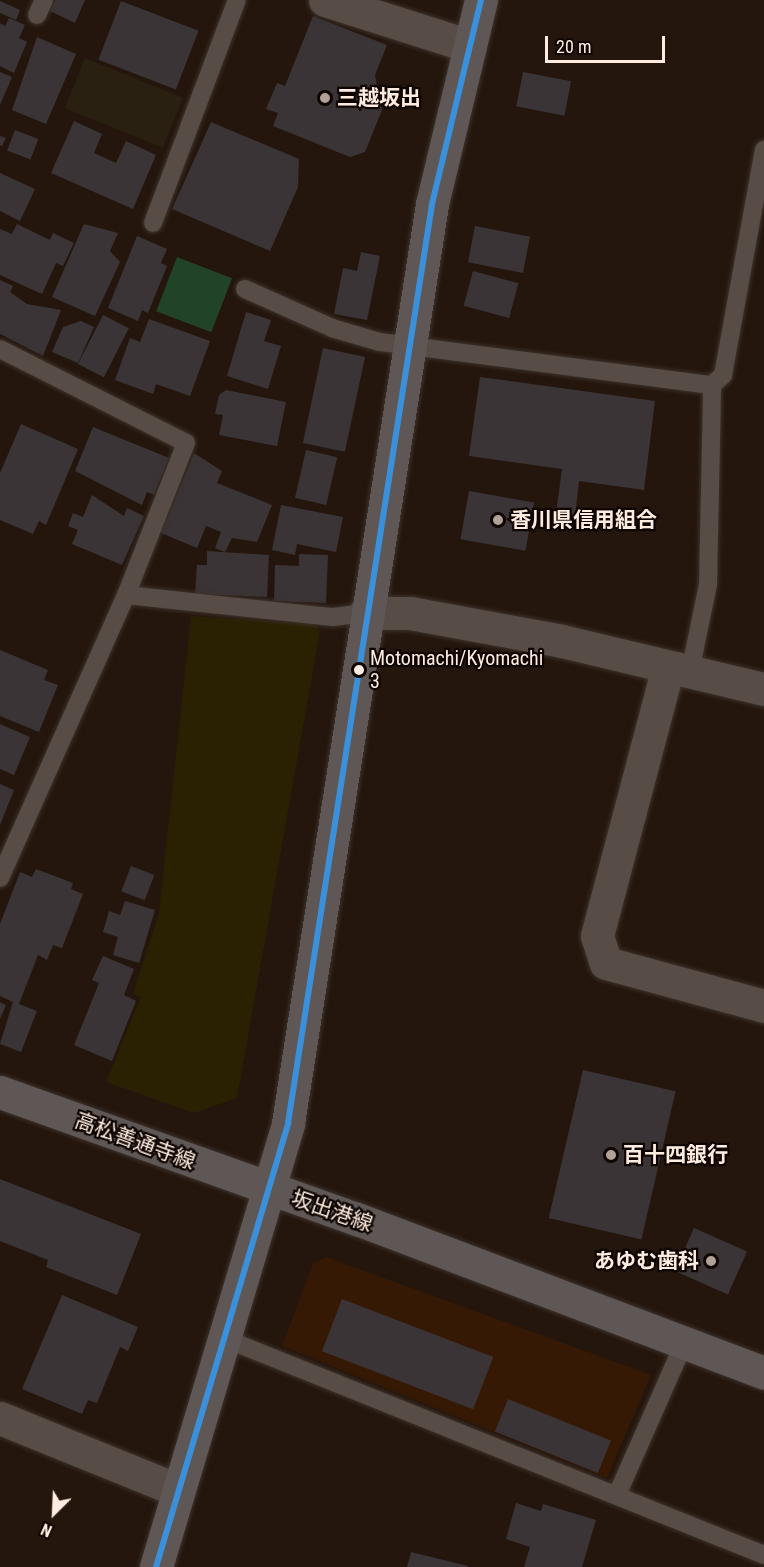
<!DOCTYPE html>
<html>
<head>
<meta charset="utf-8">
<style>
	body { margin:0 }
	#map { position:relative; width:764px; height:1567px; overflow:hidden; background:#24160d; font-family:"Roboto Condensed","Noto Sans JP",sans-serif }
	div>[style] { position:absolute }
	.built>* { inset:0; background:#351904 }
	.industrial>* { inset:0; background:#292011; transform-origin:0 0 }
	.green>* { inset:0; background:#214328; transform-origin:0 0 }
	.sand>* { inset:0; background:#2a2103 }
	.building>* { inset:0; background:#3b3436; transform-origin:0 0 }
	.roads { filter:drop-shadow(0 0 2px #3d322c) drop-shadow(0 0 2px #3d322c) }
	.lane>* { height:18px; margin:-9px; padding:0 9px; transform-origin:9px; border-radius:9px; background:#574c46 }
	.street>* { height:33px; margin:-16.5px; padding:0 16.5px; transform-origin:16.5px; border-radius:16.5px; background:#574c46 }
	.primary>* { height:33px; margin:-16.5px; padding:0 16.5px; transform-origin:16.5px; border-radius:16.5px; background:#5e5755 }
	.bus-1>* { height:6px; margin:-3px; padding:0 3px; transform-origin:3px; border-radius:3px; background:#3a90db }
	.dots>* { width:16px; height:16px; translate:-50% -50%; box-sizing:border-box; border:3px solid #0e0501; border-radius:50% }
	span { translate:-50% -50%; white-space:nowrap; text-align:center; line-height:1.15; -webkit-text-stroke:4.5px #0e0501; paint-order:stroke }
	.bus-label { font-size:20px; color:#feece1 }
	.left { translate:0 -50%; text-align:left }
	.poi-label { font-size:21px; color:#feece1; font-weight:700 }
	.right { translate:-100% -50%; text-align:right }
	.street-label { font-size:21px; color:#feece1 }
	.north { position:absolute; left:24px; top:1483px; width:60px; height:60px; -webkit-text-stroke:4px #0e0501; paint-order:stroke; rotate:204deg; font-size:16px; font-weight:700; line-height:24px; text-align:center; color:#feece1 }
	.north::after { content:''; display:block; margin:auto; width:21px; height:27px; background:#feece1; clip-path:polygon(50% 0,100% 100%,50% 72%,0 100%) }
	.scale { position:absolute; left:545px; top:36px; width:120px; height:27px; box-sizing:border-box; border:3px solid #feece1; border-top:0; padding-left:8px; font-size:18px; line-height:21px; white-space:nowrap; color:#feece1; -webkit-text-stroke:4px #0e0501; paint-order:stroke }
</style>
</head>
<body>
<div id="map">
	<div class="built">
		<div style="clip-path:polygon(326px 1257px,651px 1375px,607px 1478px,282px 1346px,313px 1264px)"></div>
	</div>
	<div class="industrial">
		<div style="left:85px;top:58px;width:106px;height:54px;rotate:22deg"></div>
	</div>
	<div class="green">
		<div style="left:177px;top:257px;width:59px;height:58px;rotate:21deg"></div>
	</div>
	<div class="sand">
		<div style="clip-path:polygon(191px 616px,314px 624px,320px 631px,237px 1098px,194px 1113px,106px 1082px,141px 997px,133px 994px,159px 913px)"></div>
	</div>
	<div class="building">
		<div style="clip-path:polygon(55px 0,85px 0,75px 23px,50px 11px)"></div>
		<div style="clip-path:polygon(0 1px,20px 10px,16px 20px,0 13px)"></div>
		<div style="left:121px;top:1px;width:83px;height:63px;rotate:21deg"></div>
		<div style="clip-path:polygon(313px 16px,387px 45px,375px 75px,382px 110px,365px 152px,350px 157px,273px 126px,278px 113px,266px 109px,277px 83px,285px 86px)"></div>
		<div style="clip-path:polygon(9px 18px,25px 25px,19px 38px,27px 42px,14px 73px,0 66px,0 23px,5px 26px)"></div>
		<div style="clip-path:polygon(37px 37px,76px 54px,46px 124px,12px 110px)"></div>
		<div style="clip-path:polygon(0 72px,12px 77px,0 105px)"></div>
		<div style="left:523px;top:72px;width:49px;height:35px;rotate:11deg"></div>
		<div style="clip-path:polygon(74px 121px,102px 134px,94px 153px,116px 163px,126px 141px,156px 155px,133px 209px,51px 173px)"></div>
		<div style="clip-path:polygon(211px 122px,299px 159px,298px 187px,270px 251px,172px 209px)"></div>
		<div style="left:15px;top:130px;width:25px;height:22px;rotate:21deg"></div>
		<div style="clip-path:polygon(0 136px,6px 138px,2px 146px,0 145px)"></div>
		<div style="clip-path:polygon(0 173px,35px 189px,20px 221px,0 211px)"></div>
		<div style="clip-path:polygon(17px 224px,50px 240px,53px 233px,74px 243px,63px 266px,56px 263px,42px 294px,0 275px,0 229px,12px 234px)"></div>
		<div style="clip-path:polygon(84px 224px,118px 233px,110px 251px,120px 262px,95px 316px,52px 297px)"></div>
		<div style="left:475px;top:226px;width:56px;height:37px;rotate:11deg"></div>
		<div style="clip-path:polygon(137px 236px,167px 249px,161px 263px,167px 266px,148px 313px,142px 310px,138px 321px,108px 308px)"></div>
		<div style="clip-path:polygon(361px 252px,380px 256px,367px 320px,334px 314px,343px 268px,357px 271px)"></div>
		<div style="left:473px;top:271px;width:47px;height:36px;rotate:15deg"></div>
		<div style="clip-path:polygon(0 280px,13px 286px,10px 292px,27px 304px,61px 310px,43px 356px,0 334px)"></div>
		<div style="clip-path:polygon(246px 312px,271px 320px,264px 341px,281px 346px,268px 389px,227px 376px)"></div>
		<div style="left:103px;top:315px;width:29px;height:55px;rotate:27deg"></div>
		<div style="clip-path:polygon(149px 319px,210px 341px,190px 396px,156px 384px,153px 394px,115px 380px,130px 338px,140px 342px)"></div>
		<div style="clip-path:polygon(81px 321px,94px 327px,78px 363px,52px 352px,63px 327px)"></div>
		<div style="left:323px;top:348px;width:43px;height:97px;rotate:12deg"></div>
		<div style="clip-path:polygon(480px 377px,655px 401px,644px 490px,579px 481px,575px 517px,556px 514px,562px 469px,469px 456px)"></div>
		<div style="clip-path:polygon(226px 390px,286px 402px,277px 446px,219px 435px,223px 415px,215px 414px,219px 395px)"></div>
		<div style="clip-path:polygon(21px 424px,78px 449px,46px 525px,39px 521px,33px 534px,0 520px,0 473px)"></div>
		<div style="clip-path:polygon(93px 427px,169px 458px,154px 495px,147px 492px,142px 505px,75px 471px)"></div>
		<div style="left:306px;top:450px;width:32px;height:49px;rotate:13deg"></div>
		<div style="clip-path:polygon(194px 453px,222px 471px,217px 483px,272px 505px,257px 542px,232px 538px,225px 552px,215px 548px,221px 532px,206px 526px,197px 548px,161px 533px)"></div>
		<div style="left:469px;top:491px;width:66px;height:49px;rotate:10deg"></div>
		<div style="clip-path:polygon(92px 495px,124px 516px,127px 508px,144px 516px,122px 565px,72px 544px,78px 530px,68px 526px,73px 513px,83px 517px)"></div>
		<div style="clip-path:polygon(281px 505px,343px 517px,336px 552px,297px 544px,295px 555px,272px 550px)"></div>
		<div style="clip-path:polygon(207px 551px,269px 555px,267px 597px,195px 594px,197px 565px,207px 565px)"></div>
		<div style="clip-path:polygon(299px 554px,328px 555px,326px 603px,274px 601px,275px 565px,299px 566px)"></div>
		<div style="clip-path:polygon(0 650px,48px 670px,44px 680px,58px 685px,39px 732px,0 716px)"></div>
		<div style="clip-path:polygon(0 724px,30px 737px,14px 775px,0 769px)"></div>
		<div style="clip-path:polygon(0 784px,14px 790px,0 825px)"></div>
		<div style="left:131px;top:866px;width:25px;height:27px;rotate:21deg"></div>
		<div style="clip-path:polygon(36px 869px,73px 883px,71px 889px,83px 894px,62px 948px,53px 945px,47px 960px,38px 955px,19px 1004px,37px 1011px,21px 1052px,0 1044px,13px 1002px,0 996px,0 924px,20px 872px,32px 877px)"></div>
		<div style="clip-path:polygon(125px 901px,155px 910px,139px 963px,113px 955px,118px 937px,103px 932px,109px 911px,120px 915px)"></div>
		<div style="clip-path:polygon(103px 956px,134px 969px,124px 995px,136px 1001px,112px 1061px,74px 1045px,99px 983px,92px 980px)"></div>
		<div style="clip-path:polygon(0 1002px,6px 1005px,0 1019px)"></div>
		<div style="left:583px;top:1070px;width:95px;height:152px;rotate:13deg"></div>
		<div style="clip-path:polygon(0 1179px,141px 1234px,117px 1295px,46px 1267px,48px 1260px,0 1241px)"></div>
		<div style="left:694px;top:1228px;width:58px;height:47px;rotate:24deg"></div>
		<div style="clip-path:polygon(62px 1295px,138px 1327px,128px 1351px,120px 1347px,97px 1403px,88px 1400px,82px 1414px,22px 1389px)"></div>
		<div style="left:342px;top:1299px;width:162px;height:56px;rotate:21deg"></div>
		<div style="left:508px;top:1399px;width:111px;height:35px;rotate:22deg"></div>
		<div style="clip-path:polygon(516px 1503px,541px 1511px,543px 1504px,596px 1520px,582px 1567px,524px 1567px,530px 1547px,506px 1539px)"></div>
		<div style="clip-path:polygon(411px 1552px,468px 1566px,467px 1567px,407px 1567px)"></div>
	</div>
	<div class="roads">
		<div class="lane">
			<div style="left:37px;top:15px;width:17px;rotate:-65deg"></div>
			<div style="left:153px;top:223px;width:238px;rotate:-69.4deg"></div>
			<div style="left:245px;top:289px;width:95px;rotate:24.1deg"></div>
			<div style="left:332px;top:328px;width:50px;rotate:16.3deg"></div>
			<div style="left:380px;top:342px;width:335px;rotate:7.4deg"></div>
			<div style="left:0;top:349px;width:208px;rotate:26.8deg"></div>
			<div style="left:186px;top:443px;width:163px;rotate:111.5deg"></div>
			<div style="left:126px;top:595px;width:208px;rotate:6.1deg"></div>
			<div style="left:333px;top:617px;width:32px;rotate:-7deg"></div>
			<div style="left:690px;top:672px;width:90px;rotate:-78.4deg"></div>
			<div style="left:708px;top:584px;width:199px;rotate:-88.8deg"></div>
			<div style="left:712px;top:385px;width:15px;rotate:-42deg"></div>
			<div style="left:723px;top:375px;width:229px;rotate:-79.7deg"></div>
			<div style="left:0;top:878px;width:310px;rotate:-66deg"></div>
			<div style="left:221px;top:1337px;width:585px;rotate:21.87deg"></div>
			<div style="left:617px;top:1495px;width:168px;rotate:-66.2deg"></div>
		</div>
		<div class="street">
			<div style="left:325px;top:0;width:152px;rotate:17.6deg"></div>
			<div style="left:365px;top:613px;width:45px"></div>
			<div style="left:410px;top:613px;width:155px;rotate:10.4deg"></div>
			<div style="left:562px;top:641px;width:208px;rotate:13.4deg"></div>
			<div style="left:668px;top:667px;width:278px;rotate:104.8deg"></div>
			<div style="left:597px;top:936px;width:28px;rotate:72deg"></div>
			<div style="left:606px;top:963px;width:164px;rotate:15.2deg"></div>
			<div style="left:0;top:1418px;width:189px;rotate:22.1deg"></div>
		</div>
		<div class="primary">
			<div style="left:0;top:1092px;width:379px;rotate:19.6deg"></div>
			<div style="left:357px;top:1219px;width:435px;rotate:20.7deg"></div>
			<div style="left:156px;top:1567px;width:463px;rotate:-73.4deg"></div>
			<div style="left:288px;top:1123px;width:930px;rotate:-81.09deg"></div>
			<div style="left:432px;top:204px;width:210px;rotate:-76.5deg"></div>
		</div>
	</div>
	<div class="bus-1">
		<div style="left:156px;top:1567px;width:463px;rotate:-73.4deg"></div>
		<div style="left:288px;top:1123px;width:930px;rotate:-81.09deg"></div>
		<div style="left:432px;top:204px;width:210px;rotate:-76.5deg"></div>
	</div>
	<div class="dots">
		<div style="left:325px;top:98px;background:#b2a197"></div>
		<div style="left:498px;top:520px;background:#b2a197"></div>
		<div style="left:359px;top:670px;background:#feece1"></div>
		<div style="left:611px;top:1155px;background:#b2a197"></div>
		<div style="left:711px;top:1261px;background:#b2a197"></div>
	</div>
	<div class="bus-label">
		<span class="left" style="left:370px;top:670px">Motomachi/Kyomachi<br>3</span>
	</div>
	<div class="poi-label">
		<span class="left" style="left:337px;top:98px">三越坂出</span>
		<span class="left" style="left:510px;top:520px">香川県信用組合</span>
		<span class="left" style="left:623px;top:1155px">百十四銀行</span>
		<span class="right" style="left:699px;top:1261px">あゆむ歯科</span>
	</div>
	<div class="street-label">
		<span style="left:135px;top:1141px;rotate:20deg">高松善通寺線</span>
		<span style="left:332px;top:1211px;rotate:19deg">坂出港線</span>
	</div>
	<div class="north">N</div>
	<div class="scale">20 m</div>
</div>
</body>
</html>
